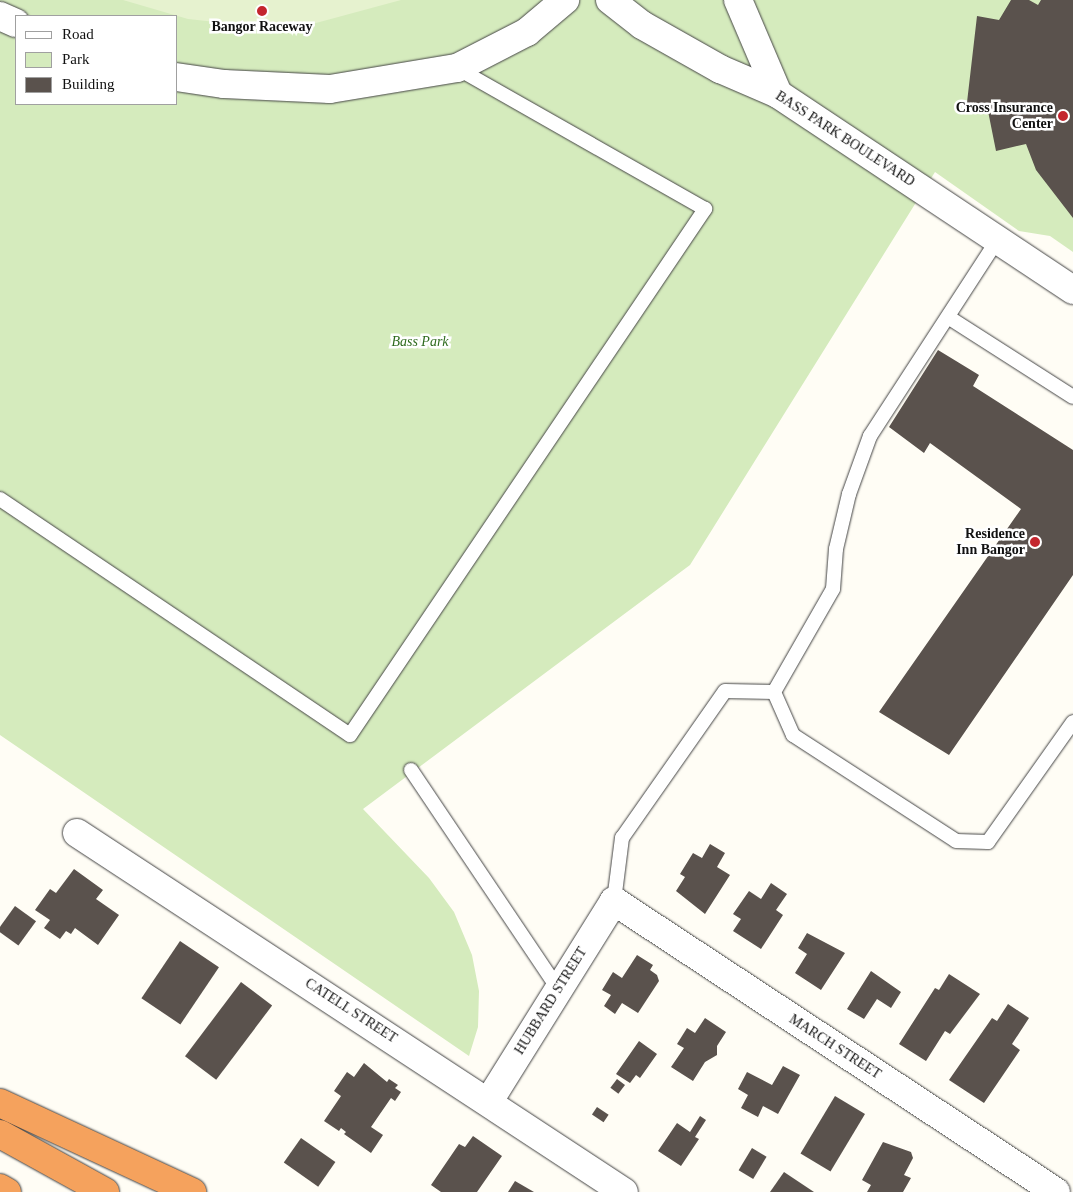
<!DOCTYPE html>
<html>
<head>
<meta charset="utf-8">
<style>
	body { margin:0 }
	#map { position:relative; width:1073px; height:1192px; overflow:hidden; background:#fffdf5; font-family:"Times New Roman",serif }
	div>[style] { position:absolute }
	.green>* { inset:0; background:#d5ebbd }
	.pitch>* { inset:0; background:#e6f2cf }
	.building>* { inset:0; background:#5a524d; transform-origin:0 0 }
	.roads { filter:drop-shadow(0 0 1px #444) drop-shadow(0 0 1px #444) }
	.lane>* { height:14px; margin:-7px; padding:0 7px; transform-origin:7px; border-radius:7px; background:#fff }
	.street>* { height:28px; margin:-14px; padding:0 14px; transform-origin:14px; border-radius:14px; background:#fff }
	.highway>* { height:28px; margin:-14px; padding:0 14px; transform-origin:14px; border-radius:14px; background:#f5a25d }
	.dots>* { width:14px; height:14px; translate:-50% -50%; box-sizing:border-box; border:2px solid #fff; border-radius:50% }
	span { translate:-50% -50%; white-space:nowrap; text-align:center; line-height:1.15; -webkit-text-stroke:5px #fff; paint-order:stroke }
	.poi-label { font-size:14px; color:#111; font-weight:700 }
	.right { translate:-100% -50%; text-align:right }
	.street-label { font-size:14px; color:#111 }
	.park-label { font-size:14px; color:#2f6b1f; font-style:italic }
	.legend { position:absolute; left:15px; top:15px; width:162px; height:90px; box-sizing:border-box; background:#fff; border:1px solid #a0a0a0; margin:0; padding:6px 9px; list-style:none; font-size:15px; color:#111 }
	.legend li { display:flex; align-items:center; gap:10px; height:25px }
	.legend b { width:25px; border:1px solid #a0a0a0 }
</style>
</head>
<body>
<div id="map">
	<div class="green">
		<div style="clip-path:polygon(evenodd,0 0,1073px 0,1073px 252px,1050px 236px,1019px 231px,935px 172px,690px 565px,363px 809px,429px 878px,454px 912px,472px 955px,479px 991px,478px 1027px,469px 1056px,0 735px,0 0,16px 16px,176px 16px,176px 104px,16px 104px,16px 16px)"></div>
	</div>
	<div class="pitch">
		<div style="clip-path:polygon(123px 0,401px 0,316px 23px,253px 26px,188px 19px)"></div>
	</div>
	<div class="building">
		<div style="clip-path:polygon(1011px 0,1029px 0,1038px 5px,1041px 0,1073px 0,1073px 218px,1036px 170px,1026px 144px,996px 151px,988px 111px,966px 111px,977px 16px,999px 20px)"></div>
		<div style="clip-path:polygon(938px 350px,979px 375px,973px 386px,1073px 450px,1073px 575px,949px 755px,879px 712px,1021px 509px,930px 443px,924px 453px,889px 427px)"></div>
		<div style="clip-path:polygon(710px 844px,725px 853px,717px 867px,730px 875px,705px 914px,676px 891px,685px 877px,680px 874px,693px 853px,702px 858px)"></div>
		<div style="clip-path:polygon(74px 869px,103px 890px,96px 899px,119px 915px,98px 945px,75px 928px,71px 934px,66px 931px,60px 939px,44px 928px,50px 920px,35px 910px,50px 889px,56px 893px)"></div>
		<div style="clip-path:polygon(771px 883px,787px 894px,776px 910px,783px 915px,761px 949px,733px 931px,741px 919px,733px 914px,749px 891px,761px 899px)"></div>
		<div style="left:15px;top:906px;width:26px;height:30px;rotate:36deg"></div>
		<div style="clip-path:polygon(807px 933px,845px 953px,821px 990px,795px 973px,807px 954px,798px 948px)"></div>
		<div style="left:180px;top:941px;width:47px;height:69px;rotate:34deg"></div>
		<div style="clip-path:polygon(637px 955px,653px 965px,650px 970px,657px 975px,659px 981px,638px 1013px,622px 1003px,615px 1014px,604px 1006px,611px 995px,602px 990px,613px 972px,622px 978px)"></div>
		<div style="clip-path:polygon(871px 971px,901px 992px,891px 1008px,877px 999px,864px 1019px,847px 1009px)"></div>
		<div style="clip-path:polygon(949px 974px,980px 994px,950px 1034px,945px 1031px,926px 1061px,899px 1044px,935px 988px,939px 990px)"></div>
		<div style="left:241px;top:982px;width:39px;height:93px;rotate:37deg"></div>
		<div style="clip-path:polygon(1008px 1004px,1029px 1018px,1012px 1044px,1020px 1050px,984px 1103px,949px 1080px,992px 1018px,997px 1021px)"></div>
		<div style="clip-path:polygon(705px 1018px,726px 1032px,717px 1046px,717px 1055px,705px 1062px,693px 1081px,671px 1067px,684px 1048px,677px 1044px,687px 1028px,695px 1033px)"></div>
		<div style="clip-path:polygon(639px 1041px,657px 1054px,640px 1078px,636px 1075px,630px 1083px,616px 1074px)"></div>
		<div style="clip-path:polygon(364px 1063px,387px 1082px,389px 1079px,398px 1085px,395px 1088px,401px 1092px,395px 1101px,391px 1098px,371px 1127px,383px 1135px,371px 1153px,344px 1134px,346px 1132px,341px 1128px,339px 1131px,324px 1121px,341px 1096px,334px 1091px,347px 1072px,354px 1077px)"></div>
		<div style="clip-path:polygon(783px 1066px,800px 1075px,778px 1114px,763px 1106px,758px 1117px,741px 1108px,748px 1095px,738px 1089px,747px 1072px,772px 1085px)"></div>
		<div style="left:617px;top:1079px;width:10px;height:11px;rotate:37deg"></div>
		<div style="left:835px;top:1096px;width:35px;height:67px;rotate:31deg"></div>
		<div style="left:597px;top:1107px;width:14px;height:9px;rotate:34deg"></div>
		<div style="clip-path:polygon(700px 1116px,706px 1120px,695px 1137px,699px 1139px,681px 1166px,658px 1151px,677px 1123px,690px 1132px)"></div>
		<div style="clip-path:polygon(473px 1136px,502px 1156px,477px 1192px,441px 1192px,431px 1185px,459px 1144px,465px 1147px)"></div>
		<div style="left:301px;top:1138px;width:42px;height:30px;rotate:35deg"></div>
		<div style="clip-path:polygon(883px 1142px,911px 1152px,913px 1158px,904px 1175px,911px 1178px,903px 1192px,867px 1192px,871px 1185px,862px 1180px)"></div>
		<div style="left:752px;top:1148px;width:17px;height:26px;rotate:31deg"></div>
		<div style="clip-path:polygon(784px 1172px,814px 1192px,770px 1192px)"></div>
		<div style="clip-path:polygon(515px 1181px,534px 1192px,508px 1192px)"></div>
	</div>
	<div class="roads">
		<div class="lane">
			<div style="left:998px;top:239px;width:235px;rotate:123deg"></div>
			<div style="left:870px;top:436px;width:62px;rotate:109.9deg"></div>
			<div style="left:849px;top:494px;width:57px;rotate:103.3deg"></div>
			<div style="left:836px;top:549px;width:40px;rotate:94.3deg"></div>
			<div style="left:833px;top:589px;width:119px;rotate:119.8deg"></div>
			<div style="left:774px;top:692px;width:47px;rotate:66.2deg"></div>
			<div style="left:793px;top:735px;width:194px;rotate:33deg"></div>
			<div style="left:956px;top:841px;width:32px;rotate:2deg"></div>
			<div style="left:988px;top:842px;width:147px;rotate:-54.7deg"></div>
			<div style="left:948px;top:317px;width:148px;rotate:32.6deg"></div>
			<div style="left:0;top:499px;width:422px;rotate:34deg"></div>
			<div style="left:350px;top:735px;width:635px;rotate:-55.98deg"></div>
			<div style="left:705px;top:209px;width:285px;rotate:-150.4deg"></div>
			<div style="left:411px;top:770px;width:264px;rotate:56.1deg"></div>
			<div style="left:614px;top:901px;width:64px;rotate:-82.8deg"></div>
			<div style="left:622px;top:838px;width:179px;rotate:-55deg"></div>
			<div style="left:725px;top:691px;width:49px;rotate:1.2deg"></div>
		</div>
		<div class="street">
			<div style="left:610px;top:0;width:41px;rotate:38deg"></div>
			<div style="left:642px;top:25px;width:90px;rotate:29.4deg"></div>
			<div style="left:720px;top:69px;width:63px;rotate:23.3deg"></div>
			<div style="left:778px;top:94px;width:354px;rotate:33.6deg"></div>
			<div style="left:738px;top:0;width:102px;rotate:66.9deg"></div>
			<div style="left:0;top:16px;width:17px;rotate:24deg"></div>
			<div style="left:176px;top:77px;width:49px;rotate:8.3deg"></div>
			<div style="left:224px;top:84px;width:106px;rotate:2.7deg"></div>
			<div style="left:330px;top:89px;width:129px;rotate:-9.4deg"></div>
			<div style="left:457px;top:68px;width:79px;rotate:-27.2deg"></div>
			<div style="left:527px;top:32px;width:50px;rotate:-40.1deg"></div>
			<div style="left:77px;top:833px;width:654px;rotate:33.28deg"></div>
			<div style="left:489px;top:1101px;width:236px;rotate:-58deg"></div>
			<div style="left:614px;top:901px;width:529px;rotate:33.36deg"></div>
		</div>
		<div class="highway">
			<div style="left:0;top:1103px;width:212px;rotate:24.9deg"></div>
			<div style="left:0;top:1134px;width:120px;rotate:28.9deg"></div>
			<div style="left:0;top:1188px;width:8px;rotate:30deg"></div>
		</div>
	</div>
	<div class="dots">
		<div style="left:262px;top:11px;background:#c4262e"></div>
		<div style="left:1063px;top:116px;background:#c4262e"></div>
		<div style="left:1035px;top:542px;background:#c4262e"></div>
	</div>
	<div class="poi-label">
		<span style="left:262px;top:27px">Bangor Raceway</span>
		<span class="right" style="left:1053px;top:116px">Cross Insurance<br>Center</span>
		<span class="right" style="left:1025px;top:542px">Residence<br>Inn Bangor</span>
	</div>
	<div class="street-label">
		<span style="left:845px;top:139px;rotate:33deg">BASS PARK BOULEVARD</span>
		<span style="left:551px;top:1001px;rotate:-58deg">HUBBARD STREET</span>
		<span style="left:351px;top:1011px;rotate:33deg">CATELL STREET</span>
		<span style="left:835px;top:1047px;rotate:33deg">MARCH STREET</span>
	</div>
	<div class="park-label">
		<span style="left:420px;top:342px">Bass Park</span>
	</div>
	<ul class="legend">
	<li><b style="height:6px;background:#fff"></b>Road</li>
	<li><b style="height:14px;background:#d5ebbd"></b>Park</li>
	<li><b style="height:14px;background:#5a524d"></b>Building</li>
	</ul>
</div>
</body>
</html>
